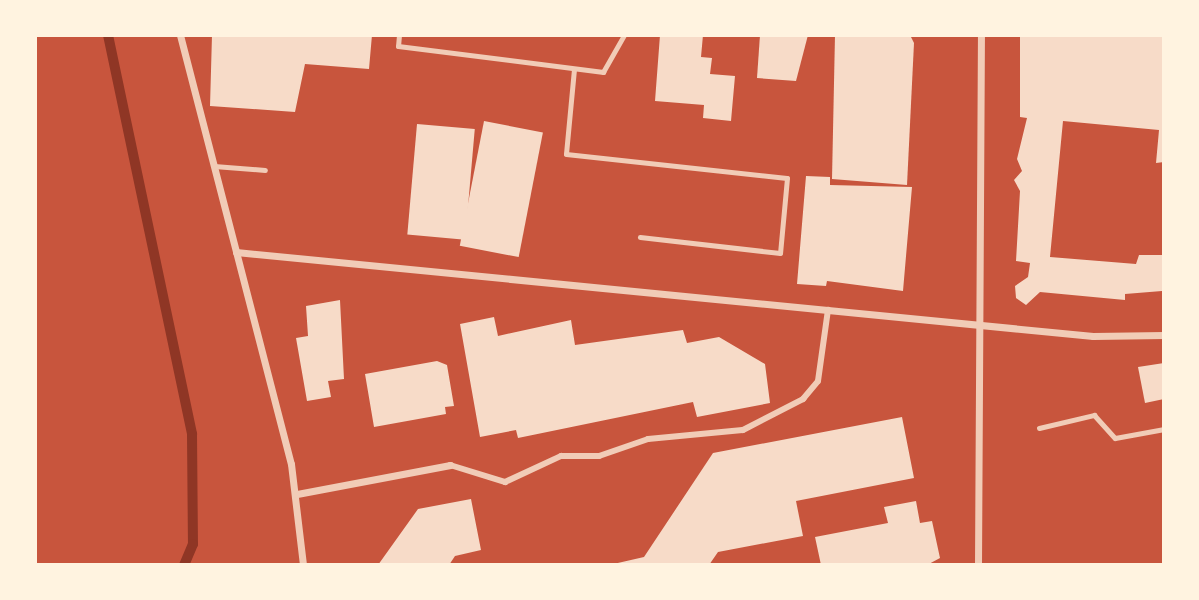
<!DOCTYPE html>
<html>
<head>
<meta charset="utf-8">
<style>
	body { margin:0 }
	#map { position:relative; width:1199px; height:600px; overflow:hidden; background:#c8553d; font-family:"Golos Text",sans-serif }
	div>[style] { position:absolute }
	.stream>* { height:10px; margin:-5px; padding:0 5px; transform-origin:5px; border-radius:5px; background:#8f3625 }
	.building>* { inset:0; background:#f7dbc8; transform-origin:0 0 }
	.service>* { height:5px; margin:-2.5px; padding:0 2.5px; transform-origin:2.5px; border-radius:2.5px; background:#f1ccb7 }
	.pedestrian>* { height:6px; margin:-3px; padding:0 3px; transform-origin:3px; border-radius:3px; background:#f1ccb7 }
	.minor>* { height:7px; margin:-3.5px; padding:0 3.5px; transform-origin:3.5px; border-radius:3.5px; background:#f1ccb7 }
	span { translate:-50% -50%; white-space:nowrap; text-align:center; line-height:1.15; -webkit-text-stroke:6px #fff3e0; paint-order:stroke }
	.frame { position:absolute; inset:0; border:37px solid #fff3e0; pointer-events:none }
</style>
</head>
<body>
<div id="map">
	<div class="stream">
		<div style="left:108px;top:35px;width:408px;rotate:78.1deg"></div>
		<div style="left:192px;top:434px;width:110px;rotate:89.5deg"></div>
		<div style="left:193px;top:544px;width:23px;rotate:113deg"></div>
	</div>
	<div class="building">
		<div style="clip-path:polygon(212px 35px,372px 35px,369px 69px,305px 64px,295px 112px,210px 106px)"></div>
		<div style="clip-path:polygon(660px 35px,703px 35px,701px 57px,712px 58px,710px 74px,735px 76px,731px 121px,703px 118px,704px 105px,655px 101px)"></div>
		<div style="clip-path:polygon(760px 35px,808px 35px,796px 81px,757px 78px)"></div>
		<div style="clip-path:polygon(835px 35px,910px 35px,914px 43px,907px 185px,832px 179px)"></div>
		<div style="clip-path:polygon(1020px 35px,1164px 35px,1164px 162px,1156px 163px,1159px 130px,1063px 121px,1050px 257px,1136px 264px,1139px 255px,1164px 255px,1162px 291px,1125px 294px,1125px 300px,1040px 292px,1026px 305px,1016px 298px,1015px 286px,1028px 277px,1030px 263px,1016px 261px,1020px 191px,1014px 180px,1022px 171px,1017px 159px,1027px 118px,1020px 117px)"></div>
		<div style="left:484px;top:121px;width:60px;height:127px;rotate:11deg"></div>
		<div style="left:417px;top:124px;width:58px;height:111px;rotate:5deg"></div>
		<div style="clip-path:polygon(806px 176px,830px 177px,830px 185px,912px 187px,903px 291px,827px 281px,826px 286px,797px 284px)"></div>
		<div style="clip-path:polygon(340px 300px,344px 379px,328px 381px,331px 397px,307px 401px,296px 338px,308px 336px,306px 306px)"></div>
		<div style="clip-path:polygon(494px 317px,498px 336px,571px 320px,575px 345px,683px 330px,687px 343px,719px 337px,765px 364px,770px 403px,697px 417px,693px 402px,518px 438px,516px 430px,480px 437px,460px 324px)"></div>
		<div style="clip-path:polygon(437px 361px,447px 365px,454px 406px,445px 407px,446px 414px,374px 427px,365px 374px)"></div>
		<div style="clip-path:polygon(1164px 363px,1164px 399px,1145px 403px,1138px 367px)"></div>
		<div style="clip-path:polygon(902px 417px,914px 478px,796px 501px,803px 536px,718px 552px,709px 565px,609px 565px,644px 557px,713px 453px)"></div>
		<div style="clip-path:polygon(471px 499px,481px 550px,455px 556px,449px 565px,378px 565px,418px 509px)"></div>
		<div style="clip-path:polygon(916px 501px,920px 523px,932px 521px,940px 558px,927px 565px,821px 565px,815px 537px,888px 523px,884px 507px)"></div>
	</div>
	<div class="service">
		<div style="left:399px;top:35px;width:11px;rotate:95deg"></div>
		<div style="left:398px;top:46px;width:207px;rotate:7.2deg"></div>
		<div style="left:603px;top:72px;width:43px;rotate:-60.4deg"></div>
		<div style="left:574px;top:69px;width:85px;rotate:95.4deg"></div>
		<div style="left:566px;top:154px;width:222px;rotate:6.2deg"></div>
		<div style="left:787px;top:178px;width:75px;rotate:95.3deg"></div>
		<div style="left:780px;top:253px;width:141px;rotate:-173.5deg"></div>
		<div style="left:214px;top:166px;width:51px;rotate:4.5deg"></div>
		<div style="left:1039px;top:428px;width:57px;rotate:-13.3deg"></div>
		<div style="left:1094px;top:415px;width:31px;rotate:48deg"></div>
		<div style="left:1115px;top:438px;width:50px;rotate:-10.4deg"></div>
	</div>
	<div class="pedestrian">
		<div style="left:450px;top:465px;width:58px;rotate:17.2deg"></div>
		<div style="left:505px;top:482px;width:62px;rotate:-24.9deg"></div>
		<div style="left:561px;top:456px;width:38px"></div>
		<div style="left:599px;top:456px;width:52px;rotate:-19.1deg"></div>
		<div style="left:648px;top:439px;width:95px;rotate:-5.4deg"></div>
		<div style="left:743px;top:430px;width:68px;rotate:-27.3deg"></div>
		<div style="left:803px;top:399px;width:23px;rotate:-50deg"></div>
		<div style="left:818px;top:381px;width:72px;rotate:-82deg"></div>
	</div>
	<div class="minor">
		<div style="left:180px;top:35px;width:443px;rotate:75.5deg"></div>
		<div style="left:291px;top:464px;width:102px;rotate:83.2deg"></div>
		<div style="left:236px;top:252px;width:861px;rotate:5.6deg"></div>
		<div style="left:1093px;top:336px;width:71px;rotate:-0.8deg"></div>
		<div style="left:297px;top:494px;width:156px;rotate:-10.7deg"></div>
		<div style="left:978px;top:565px;width:530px;rotate:-89.68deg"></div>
	</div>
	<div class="frame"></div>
</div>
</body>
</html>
